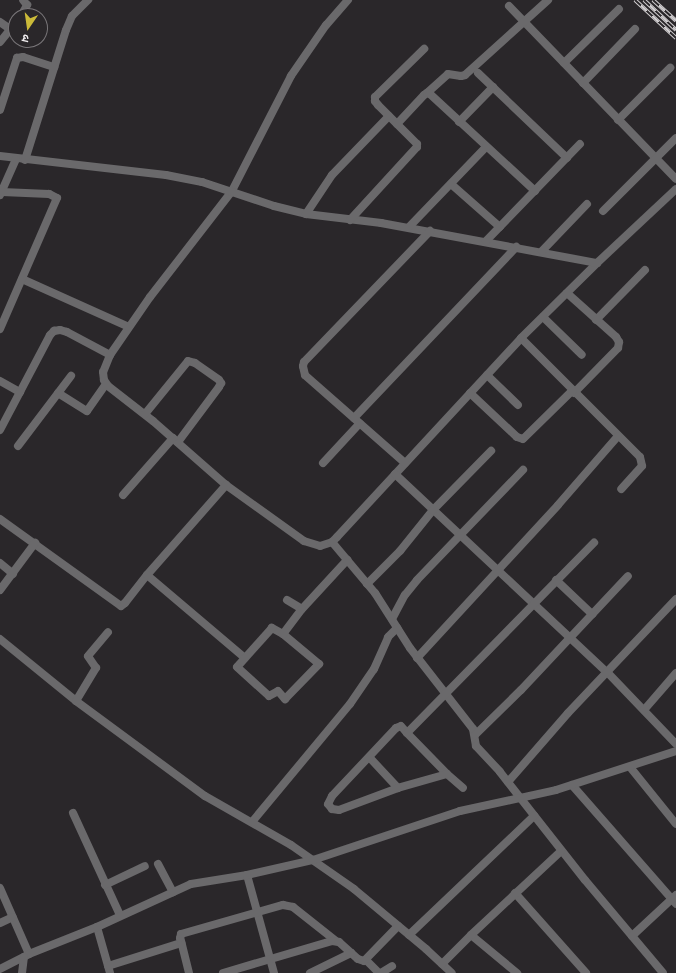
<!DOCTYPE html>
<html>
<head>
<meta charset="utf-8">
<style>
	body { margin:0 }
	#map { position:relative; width:676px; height:973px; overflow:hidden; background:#2a272a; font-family:Inter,"Noto Sans Devanagari",sans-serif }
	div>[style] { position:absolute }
	.street>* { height:8px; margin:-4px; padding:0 4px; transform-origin:4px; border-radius:4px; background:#6a696b }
	.rail>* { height:4px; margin-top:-2px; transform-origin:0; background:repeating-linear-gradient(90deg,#2a272a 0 8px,#d2cfd1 0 16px); box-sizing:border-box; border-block:1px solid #d2cfd1 }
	span { translate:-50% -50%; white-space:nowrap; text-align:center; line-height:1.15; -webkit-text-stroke:3.5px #2a272a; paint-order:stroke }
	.north { position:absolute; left:8px; top:8px; width:40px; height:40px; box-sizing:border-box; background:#2a272a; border:1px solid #797679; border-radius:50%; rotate:193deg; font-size:11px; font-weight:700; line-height:16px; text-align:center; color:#f0edef }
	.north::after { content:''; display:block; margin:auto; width:14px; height:18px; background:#cbba39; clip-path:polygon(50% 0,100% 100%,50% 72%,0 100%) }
</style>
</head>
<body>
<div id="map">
	<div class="street">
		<div style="left:348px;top:0;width:33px;rotate:131deg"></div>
		<div style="left:326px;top:25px;width:62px;rotate:124.5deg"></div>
		<div style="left:291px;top:76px;width:129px;rotate:117.2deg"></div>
		<div style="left:232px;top:191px;width:134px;rotate:127.7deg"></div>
		<div style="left:150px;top:297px;width:70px;rotate:124.6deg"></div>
		<div style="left:110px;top:355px;width:18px;rotate:112deg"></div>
		<div style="left:103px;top:372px;width:8px;rotate:83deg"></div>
		<div style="left:104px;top:380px;width:7px;rotate:56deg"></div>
		<div style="left:108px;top:386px;width:57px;rotate:37.9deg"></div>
		<div style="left:153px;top:421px;width:97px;rotate:41.2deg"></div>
		<div style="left:226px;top:485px;width:96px;rotate:35.7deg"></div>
		<div style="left:304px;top:541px;width:17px;rotate:17deg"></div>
		<div style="left:320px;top:546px;width:13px;rotate:-18deg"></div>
		<div style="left:332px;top:542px;width:7px;rotate:-45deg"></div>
		<div style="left:337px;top:537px;width:271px;rotate:-47.2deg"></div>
		<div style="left:521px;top:338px;width:107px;rotate:-44.6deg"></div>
		<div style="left:597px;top:263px;width:108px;rotate:-43.1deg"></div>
		<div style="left:509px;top:6px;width:240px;rotate:46deg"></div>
		<div style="left:21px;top:16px;width:13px;rotate:-61deg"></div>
		<div style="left:27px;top:5px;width:6px;rotate:-129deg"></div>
		<div style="left:0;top:22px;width:12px;rotate:35deg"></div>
		<div style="left:0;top:42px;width:26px;rotate:-51deg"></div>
		<div style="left:564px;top:63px;width:77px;rotate:-44.5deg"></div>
		<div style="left:478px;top:73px;width:123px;rotate:43.7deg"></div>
		<div style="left:583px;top:83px;width:75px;rotate:-46.1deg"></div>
		<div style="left:427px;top:93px;width:28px;rotate:-42deg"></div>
		<div style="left:448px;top:74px;width:13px;rotate:9deg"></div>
		<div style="left:461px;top:76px;width:4px;rotate:-14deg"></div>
		<div style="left:465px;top:75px;width:112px;rotate:-42.1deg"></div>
		<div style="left:0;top:110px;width:55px;rotate:-71.9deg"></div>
		<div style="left:17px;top:58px;width:6px;rotate:-9deg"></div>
		<div style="left:23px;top:57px;width:33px;rotate:18deg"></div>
		<div style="left:618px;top:120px;width:74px;rotate:-45deg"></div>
		<div style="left:459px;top:122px;width:49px;rotate:-45.8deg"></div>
		<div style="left:397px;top:124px;width:40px;rotate:-47deg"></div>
		<div style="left:424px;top:95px;width:4px;rotate:-34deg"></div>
		<div style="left:427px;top:93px;width:3px;rotate:18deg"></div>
		<div style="left:430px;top:94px;width:143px;rotate:42.7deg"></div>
		<div style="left:0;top:156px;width:167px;rotate:6.5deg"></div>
		<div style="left:166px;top:175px;width:37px;rotate:11deg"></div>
		<div style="left:202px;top:182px;width:76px;rotate:18.4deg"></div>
		<div style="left:274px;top:206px;width:33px;rotate:14deg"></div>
		<div style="left:306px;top:214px;width:76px;rotate:6.8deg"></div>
		<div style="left:381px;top:223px;width:220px;rotate:10.5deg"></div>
		<div style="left:25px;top:160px;width:136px;rotate:-72.5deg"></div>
		<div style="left:66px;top:30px;width:15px;rotate:-67deg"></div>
		<div style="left:72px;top:16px;width:23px;rotate:-45deg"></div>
		<div style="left:451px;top:184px;width:65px;rotate:41.3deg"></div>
		<div style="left:0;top:195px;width:39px;rotate:-66deg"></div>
		<div style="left:603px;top:211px;width:103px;rotate:-45deg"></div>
		<div style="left:306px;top:214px;width:47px;rotate:-56.3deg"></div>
		<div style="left:332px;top:175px;width:82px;rotate:-46deg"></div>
		<div style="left:350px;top:220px;width:99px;rotate:-47.5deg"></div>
		<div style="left:417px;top:147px;width:3px;rotate:-90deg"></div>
		<div style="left:417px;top:144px;width:55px;rotate:-135deg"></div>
		<div style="left:378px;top:105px;width:5px;rotate:-127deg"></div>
		<div style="left:375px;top:101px;width:4px;rotate:-90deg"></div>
		<div style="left:375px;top:97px;width:69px;rotate:-44.4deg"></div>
		<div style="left:409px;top:227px;width:111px;rotate:-46.1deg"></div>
		<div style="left:486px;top:241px;width:135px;rotate:-45.9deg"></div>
		<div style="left:542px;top:251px;width:65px;rotate:-46.2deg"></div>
		<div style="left:22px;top:279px;width:117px;rotate:24.2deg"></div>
		<div style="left:567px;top:293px;width:66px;rotate:41.9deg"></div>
		<div style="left:616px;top:337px;width:6px;rotate:59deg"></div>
		<div style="left:619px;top:342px;width:6px;rotate:99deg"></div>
		<div style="left:618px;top:348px;width:63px;rotate:134.4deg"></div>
		<div style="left:543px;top:317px;width:54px;rotate:44.3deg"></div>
		<div style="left:596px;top:320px;width:70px;rotate:-45.6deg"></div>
		<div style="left:0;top:329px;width:143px;rotate:-66.5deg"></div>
		<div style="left:57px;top:198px;width:9px;rotate:-153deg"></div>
		<div style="left:49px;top:194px;width:47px;rotate:-177.6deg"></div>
		<div style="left:521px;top:338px;width:168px;rotate:45deg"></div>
		<div style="left:640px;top:457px;width:9px;rotate:77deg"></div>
		<div style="left:642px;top:466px;width:31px;rotate:132deg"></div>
		<div style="left:487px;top:375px;width:43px;rotate:44.1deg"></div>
		<div style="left:0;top:381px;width:23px;rotate:29deg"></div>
		<div style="left:20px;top:392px;width:64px;rotate:-62.2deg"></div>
		<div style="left:50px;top:335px;width:6px;rotate:-45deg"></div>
		<div style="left:54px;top:331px;width:6px;rotate:-9deg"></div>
		<div style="left:60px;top:330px;width:7px;rotate:16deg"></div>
		<div style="left:67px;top:332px;width:49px;rotate:28.1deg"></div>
		<div style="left:58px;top:393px;width:34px;rotate:32deg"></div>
		<div style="left:87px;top:411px;width:33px;rotate:-55deg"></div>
		<div style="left:470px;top:393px;width:64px;rotate:43.1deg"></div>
		<div style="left:517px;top:437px;width:6px;rotate:18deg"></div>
		<div style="left:523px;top:439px;width:69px;rotate:-44.4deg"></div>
		<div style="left:145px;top:414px;width:68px;rotate:-50.9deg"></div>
		<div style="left:188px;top:361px;width:7px;rotate:16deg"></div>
		<div style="left:195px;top:363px;width:29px;rotate:35deg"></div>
		<div style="left:219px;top:380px;width:4px;rotate:56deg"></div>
		<div style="left:221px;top:383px;width:4px;rotate:117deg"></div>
		<div style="left:219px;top:387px;width:69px;rotate:126.7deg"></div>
		<div style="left:354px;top:418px;width:236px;rotate:-46.5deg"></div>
		<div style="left:0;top:430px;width:43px;rotate:-62.2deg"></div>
		<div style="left:18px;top:446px;width:88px;rotate:-52.9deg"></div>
		<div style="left:323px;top:463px;width:54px;rotate:-47.2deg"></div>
		<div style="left:405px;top:463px;width:133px;rotate:-138.7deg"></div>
		<div style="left:305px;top:375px;width:9px;rotate:-103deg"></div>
		<div style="left:303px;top:366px;width:4px;rotate:-76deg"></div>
		<div style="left:304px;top:362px;width:182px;rotate:-46.1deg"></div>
		<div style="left:395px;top:474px;width:291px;rotate:43.1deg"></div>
		<div style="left:608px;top:673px;width:98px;rotate:46.2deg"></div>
		<div style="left:123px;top:495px;width:76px;rotate:-48.7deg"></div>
		<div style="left:0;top:519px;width:149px;rotate:35.7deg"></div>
		<div style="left:121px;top:606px;width:5px;rotate:-37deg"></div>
		<div style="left:125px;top:603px;width:36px;rotate:-52deg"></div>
		<div style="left:147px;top:575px;width:120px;rotate:-48.7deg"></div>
		<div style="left:332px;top:542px;width:67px;rotate:49.9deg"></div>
		<div style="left:375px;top:593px;width:65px;rotate:57.5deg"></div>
		<div style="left:410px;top:648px;width:103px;rotate:52.1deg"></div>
		<div style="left:473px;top:729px;width:17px;rotate:80deg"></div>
		<div style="left:476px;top:746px;width:35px;rotate:47deg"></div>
		<div style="left:500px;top:772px;width:137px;rotate:51.8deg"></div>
		<div style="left:585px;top:880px;width:121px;rotate:50deg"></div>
		<div style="left:0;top:563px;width:17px;rotate:40deg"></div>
		<div style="left:147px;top:575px;width:128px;rotate:40.3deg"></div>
		<div style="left:556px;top:580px;width:50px;rotate:43.4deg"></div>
		<div style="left:367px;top:584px;width:47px;rotate:-45deg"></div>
		<div style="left:400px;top:551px;width:53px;rotate:-51.2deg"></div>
		<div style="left:433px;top:510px;width:83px;rotate:-45.5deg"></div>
		<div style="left:0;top:590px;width:59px;rotate:-53.3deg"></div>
		<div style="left:287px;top:600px;width:17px;rotate:31deg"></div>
		<div style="left:302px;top:609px;width:67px;rotate:-47.4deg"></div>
		<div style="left:392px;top:619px;width:27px;rotate:-62deg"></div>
		<div style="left:405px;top:595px;width:19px;rotate:-51deg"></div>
		<div style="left:417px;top:580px;width:153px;rotate:-46.1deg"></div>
		<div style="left:283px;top:634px;width:13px;rotate:-151deg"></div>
		<div style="left:272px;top:628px;width:52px;rotate:131.9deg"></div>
		<div style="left:237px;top:667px;width:43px;rotate:42.2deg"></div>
		<div style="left:269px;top:696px;width:10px;rotate:-29deg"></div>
		<div style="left:278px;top:691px;width:11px;rotate:49deg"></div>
		<div style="left:285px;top:699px;width:49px;rotate:-45.8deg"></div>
		<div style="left:319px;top:664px;width:47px;rotate:-140.2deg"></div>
		<div style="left:283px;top:634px;width:31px;rotate:-53deg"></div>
		<div style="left:0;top:639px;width:98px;rotate:39.2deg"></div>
		<div style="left:76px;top:701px;width:160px;rotate:36.4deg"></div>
		<div style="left:205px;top:796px;width:99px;rotate:29.7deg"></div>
		<div style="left:291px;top:845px;width:77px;rotate:34.9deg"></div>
		<div style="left:354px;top:889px;width:94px;rotate:39.8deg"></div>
		<div style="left:426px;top:949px;width:35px;rotate:43deg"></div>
		<div style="left:417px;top:658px;width:208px;rotate:-47.3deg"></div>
		<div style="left:558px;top:505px;width:91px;rotate:-49deg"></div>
		<div style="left:76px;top:701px;width:39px;rotate:-59deg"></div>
		<div style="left:96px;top:668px;width:14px;rotate:-124deg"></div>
		<div style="left:88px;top:656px;width:31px;rotate:-50deg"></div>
		<div style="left:644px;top:710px;width:49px;rotate:-49.1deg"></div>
		<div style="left:407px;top:733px;width:57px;rotate:45.7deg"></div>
		<div style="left:447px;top:774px;width:21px;rotate:41deg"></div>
		<div style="left:475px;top:735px;width:64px;rotate:-44.4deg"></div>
		<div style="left:521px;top:690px;width:156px;rotate:-46.8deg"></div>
		<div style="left:370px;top:758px;width:41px;rotate:47deg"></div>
		<div style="left:630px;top:767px;width:73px;rotate:51.1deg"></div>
		<div style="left:447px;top:774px;width:51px;rotate:164.1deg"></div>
		<div style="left:398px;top:788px;width:63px;rotate:159.6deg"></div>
		<div style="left:339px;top:810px;width:7px;rotate:-172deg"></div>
		<div style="left:332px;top:809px;width:6px;rotate:-129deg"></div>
		<div style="left:328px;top:804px;width:9px;rotate:-63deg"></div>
		<div style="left:332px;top:796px;width:93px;rotate:-46.7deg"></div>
		<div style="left:396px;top:728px;width:5px;rotate:-22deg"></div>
		<div style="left:401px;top:726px;width:9px;rotate:49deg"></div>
		<div style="left:407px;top:733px;width:267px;rotate:-45.5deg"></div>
		<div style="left:508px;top:782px;width:91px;rotate:-49deg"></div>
		<div style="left:568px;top:713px;width:157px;rotate:-46.5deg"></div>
		<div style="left:572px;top:785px;width:158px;rotate:48.8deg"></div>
		<div style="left:73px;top:813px;width:112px;rotate:65.3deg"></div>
		<div style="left:252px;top:822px;width:153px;rotate:-50.3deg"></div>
		<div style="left:350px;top:704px;width:42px;rotate:-55.6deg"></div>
		<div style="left:374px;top:669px;width:35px;rotate:-66deg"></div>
		<div style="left:388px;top:637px;width:13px;rotate:-45deg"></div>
		<div style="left:158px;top:864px;width:32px;rotate:62deg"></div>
		<div style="left:247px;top:875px;width:102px;rotate:74.6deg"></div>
		<div style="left:105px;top:885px;width:44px;rotate:-25.4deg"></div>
		<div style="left:0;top:888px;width:72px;rotate:66.3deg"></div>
		<div style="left:515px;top:893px;width:107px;rotate:48.4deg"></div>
		<div style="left:0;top:923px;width:14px;rotate:-25deg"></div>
		<div style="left:97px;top:927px;width:48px;rotate:74.2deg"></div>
		<div style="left:409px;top:935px;width:173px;rotate:-43.6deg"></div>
		<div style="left:471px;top:935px;width:60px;rotate:39.6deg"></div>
		<div style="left:632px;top:936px;width:60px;rotate:-43deg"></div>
		<div style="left:366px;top:960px;width:18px;rotate:45deg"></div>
		<div style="left:442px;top:964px;width:41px;rotate:-45deg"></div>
		<div style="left:471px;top:935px;width:123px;rotate:-43deg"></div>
		<div style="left:108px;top:966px;width:77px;rotate:-17.5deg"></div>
		<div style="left:0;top:969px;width:33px;rotate:-27deg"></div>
		<div style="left:29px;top:954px;width:73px;rotate:-21.7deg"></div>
		<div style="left:97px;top:927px;width:103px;rotate:-24.6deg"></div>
		<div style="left:191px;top:884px;width:57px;rotate:-9.1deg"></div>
		<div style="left:247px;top:875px;width:68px;rotate:-12.8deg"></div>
		<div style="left:313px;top:860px;width:155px;rotate:-18.4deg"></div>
		<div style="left:460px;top:811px;width:98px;rotate:-12.3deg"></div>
		<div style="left:556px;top:790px;width:126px;rotate:-18deg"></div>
		<div style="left:22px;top:973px;width:16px;rotate:-83deg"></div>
		<div style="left:189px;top:973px;width:36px;rotate:-104deg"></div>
		<div style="left:180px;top:938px;width:4px;rotate:-76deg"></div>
		<div style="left:181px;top:934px;width:106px;rotate:-15.9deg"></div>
		<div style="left:283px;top:905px;width:10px;rotate:11deg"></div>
		<div style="left:293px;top:907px;width:55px;rotate:38.3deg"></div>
		<div style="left:223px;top:973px;width:114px;rotate:-16.4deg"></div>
		<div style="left:332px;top:941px;width:7px;rotate:8deg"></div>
		<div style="left:339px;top:942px;width:25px;rotate:42deg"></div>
		<div style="left:358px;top:959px;width:6px;rotate:18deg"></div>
		<div style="left:364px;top:961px;width:49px;rotate:-45.8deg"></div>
		<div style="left:310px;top:973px;width:46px;rotate:-26deg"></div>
		<div style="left:381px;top:973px;width:13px;rotate:-32deg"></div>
	</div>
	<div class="rail">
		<div style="left:635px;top:0;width:56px;rotate:42.8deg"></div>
		<div style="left:644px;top:0;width:44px;rotate:43.2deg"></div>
		<div style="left:653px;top:0;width:31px;rotate:42deg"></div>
	</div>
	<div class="north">उ</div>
</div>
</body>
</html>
